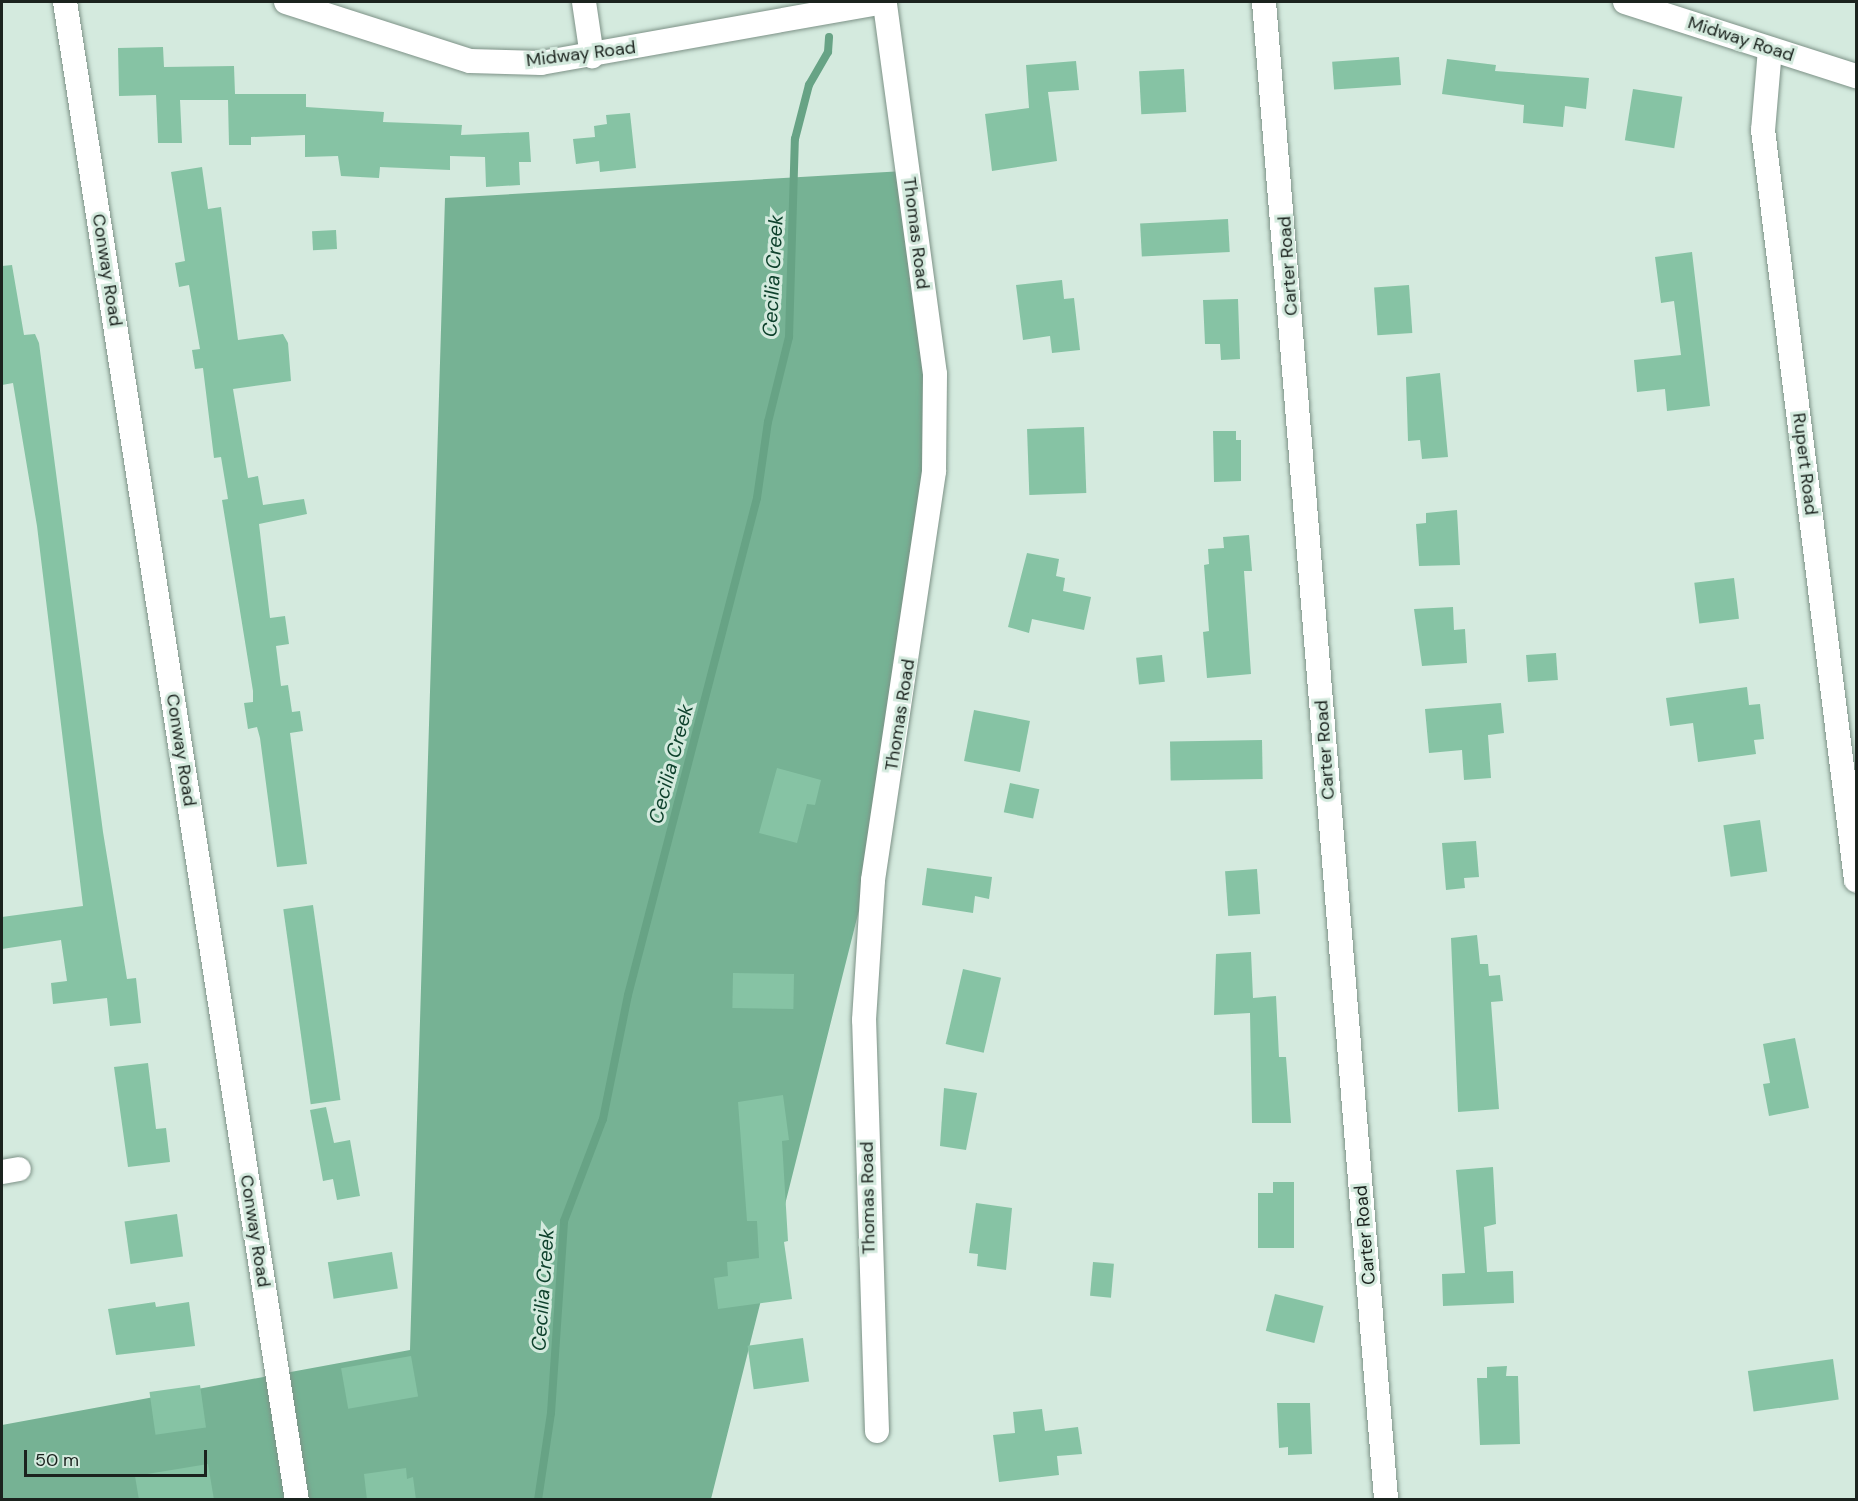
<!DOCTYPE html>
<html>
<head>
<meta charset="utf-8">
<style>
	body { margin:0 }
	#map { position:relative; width:1858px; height:1501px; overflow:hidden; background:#d4eade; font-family:"DM Sans",sans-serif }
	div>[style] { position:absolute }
	.forest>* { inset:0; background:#76b294 }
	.stream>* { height:8px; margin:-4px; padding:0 4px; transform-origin:4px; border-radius:4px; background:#67a385 }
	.building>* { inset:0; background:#86c3a4; transform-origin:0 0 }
	.roads { filter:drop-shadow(0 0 2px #7d9287) drop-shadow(0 0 2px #7d9287) }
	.minor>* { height:24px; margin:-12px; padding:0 12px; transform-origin:12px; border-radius:12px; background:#fff }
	span { translate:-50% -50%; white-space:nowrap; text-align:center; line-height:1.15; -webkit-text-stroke:6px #d4eade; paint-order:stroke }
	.street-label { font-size:18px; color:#1b231e }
	.water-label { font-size:20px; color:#0e412c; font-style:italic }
	.frame { position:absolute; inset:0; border:3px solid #1b231e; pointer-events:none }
	.scale { position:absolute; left:24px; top:1450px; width:183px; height:27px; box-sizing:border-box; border:3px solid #1b231e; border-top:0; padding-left:8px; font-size:18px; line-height:21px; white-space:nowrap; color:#1b231e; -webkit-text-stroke:4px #d4eade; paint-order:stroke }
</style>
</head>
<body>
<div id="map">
	<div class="forest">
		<div style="clip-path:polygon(904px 171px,939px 455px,896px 763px,711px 1499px,2px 1500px,2px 1425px,410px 1350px,445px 198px)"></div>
	</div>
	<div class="stream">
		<div style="left:538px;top:1500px;width:88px;rotate:-81.5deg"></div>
		<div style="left:551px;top:1413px;width:192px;rotate:-86.1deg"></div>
		<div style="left:564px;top:1221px;width:109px;rotate:-69.1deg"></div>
		<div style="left:603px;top:1119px;width:126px;rotate:-78.6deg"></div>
		<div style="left:628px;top:995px;width:513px;rotate:-75.45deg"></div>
		<div style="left:757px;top:498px;width:77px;rotate:-81.8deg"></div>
		<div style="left:768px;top:422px;width:88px;rotate:-76.1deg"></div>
		<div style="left:789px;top:337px;width:198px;rotate:-88.3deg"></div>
		<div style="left:795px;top:139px;width:56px;rotate:-75.5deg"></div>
		<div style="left:809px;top:85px;width:38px;rotate:-60deg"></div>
		<div style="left:828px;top:52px;width:15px;rotate:-86deg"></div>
	</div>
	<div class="building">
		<div style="clip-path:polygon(163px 47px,164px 67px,234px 66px,235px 94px,306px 94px,306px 107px,384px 112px,383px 122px,462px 125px,461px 135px,529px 132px,531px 162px,519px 162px,520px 185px,486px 187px,485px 157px,450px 156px,450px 170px,380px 167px,379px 178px,341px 176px,338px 156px,305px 157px,305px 135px,251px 137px,251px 145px,229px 145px,228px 100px,180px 100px,182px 143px,158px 143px,156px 95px,119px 96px,118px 48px)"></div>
		<div style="left:1399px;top:57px;width:28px;height:67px;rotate:86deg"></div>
		<div style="clip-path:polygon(1447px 59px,1496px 65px,1495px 71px,1589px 78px,1586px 109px,1565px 106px,1563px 127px,1523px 123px,1524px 105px,1442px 94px)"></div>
		<div style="clip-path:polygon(1076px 61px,1079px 90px,1048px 92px,1057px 161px,992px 171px,985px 114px,1029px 108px,1026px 65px)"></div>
		<div style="left:1184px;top:69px;width:43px;height:45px;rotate:87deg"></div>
		<div style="left:1633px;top:89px;width:50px;height:52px;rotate:9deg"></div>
		<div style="clip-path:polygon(630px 113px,636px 168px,600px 172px,599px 161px,576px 164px,573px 139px,595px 137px,594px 126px,607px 124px,606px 115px)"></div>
		<div style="clip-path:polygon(202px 167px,208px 209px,221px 207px,238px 340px,283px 334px,288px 343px,291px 381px,233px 389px,248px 478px,258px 476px,263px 505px,304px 499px,307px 514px,259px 524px,270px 618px,285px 616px,289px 644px,276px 646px,281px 686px,288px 685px,292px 712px,300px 711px,303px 731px,290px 733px,307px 864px,277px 867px,260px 738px,257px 727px,248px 729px,244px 703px,253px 702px,253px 691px,222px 500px,228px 499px,221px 457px,214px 458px,203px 368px,195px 369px,192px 350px,200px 349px,189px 285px,179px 287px,175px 263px,185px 261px,171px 172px)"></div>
		<div style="left:1228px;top:219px;width:33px;height:88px;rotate:87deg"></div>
		<div style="left:336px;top:230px;width:19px;height:24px;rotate:87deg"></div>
		<div style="clip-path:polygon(1692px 252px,1710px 406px,1667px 411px,1665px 389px,1637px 392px,1634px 360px,1681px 355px,1674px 301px,1661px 303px,1655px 257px)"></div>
		<div style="clip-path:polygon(12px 265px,24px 335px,35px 334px,39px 343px,103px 832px,127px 979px,136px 978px,141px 1023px,110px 1026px,107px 998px,53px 1004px,51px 983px,67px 981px,61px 940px,2px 949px,2px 917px,83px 906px,37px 526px,13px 383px,2px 385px,2px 266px)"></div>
		<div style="clip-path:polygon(1062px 280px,1064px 299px,1074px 298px,1080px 350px,1052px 353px,1050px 336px,1023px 340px,1016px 285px)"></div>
		<div style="left:1409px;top:285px;width:48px;height:35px;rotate:86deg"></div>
		<div style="clip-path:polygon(1238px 299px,1240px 359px,1221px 360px,1220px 344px,1205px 344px,1203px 300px)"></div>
		<div style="clip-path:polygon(1440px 373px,1448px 457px,1422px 459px,1420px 440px,1408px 441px,1406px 377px)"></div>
		<div style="left:1084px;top:427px;width:66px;height:57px;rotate:88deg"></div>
		<div style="clip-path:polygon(1213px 431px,1236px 431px,1236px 440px,1241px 440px,1241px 481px,1214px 482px)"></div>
		<div style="clip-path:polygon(1457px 510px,1460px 565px,1419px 566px,1416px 524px,1426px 523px,1426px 513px)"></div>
		<div style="clip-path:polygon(1249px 535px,1252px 571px,1244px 571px,1251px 674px,1207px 678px,1203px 632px,1209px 631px,1204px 565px,1209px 564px,1208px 549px,1224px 548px,1223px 537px)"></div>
		<div style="clip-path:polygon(1027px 553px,1059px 559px,1056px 576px,1065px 578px,1063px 591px,1091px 597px,1084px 630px,1032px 619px,1029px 633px,1008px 627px)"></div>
		<div style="left:1734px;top:578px;width:41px;height:40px;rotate:83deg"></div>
		<div style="clip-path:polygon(1453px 607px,1454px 630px,1465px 629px,1467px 663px,1422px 666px,1414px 609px)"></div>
		<div style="left:1556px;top:653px;width:27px;height:30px;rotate:86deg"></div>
		<div style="left:1162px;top:655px;width:27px;height:26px;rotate:84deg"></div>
		<div style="clip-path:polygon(1747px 687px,1749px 705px,1760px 704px,1764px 739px,1754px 740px,1756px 754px,1698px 762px,1693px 723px,1670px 726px,1666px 698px)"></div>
		<div style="clip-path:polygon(1501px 703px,1504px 733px,1488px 735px,1491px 778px,1464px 780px,1462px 750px,1429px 753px,1425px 709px)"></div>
		<div style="left:974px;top:710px;width:57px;height:52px;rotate:11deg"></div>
		<div style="left:1262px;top:740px;width:39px;height:92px;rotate:89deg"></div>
		<div style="clip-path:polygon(777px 768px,821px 780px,815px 805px,807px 804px,797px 843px,759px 833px)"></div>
		<div style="left:1010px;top:783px;width:30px;height:30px;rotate:12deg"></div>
		<div style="left:1760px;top:820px;width:52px;height:37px;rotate:82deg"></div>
		<div style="clip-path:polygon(1476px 841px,1479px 877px,1464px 878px,1465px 888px,1446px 890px,1442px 843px)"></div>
		<div style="clip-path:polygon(927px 868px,992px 877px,989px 899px,975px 896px,973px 913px,922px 905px)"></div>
		<div style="left:1257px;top:869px;width:45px;height:32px;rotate:86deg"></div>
		<div style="left:313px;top:905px;width:197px;height:30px;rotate:82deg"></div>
		<div style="clip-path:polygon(1477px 935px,1480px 964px,1488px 964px,1489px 976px,1500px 975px,1503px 1001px,1491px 1002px,1499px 1109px,1458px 1112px,1451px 938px)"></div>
		<div style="clip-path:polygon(1251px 952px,1253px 998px,1276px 996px,1279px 1057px,1286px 1057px,1291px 1123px,1252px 1123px,1250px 1013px,1214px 1015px,1216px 954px)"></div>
		<div style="left:963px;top:969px;width:39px;height:77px;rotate:13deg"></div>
		<div style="left:733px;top:973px;width:61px;height:35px;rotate:1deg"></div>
		<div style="clip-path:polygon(1795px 1038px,1809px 1108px,1769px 1116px,1763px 1084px,1770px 1083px,1763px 1044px)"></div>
		<div style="clip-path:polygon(148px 1063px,156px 1129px,166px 1128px,170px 1162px,128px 1167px,114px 1067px)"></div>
		<div style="clip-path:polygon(944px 1088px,977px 1093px,966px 1150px,940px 1146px)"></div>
		<div style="clip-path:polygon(783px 1095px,789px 1140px,782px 1141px,788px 1241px,784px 1242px,792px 1299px,718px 1309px,714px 1278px,728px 1276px,727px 1262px,759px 1258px,757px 1221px,747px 1221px,738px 1102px)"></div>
		<div style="clip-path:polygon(326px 1107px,334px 1143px,350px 1140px,360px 1196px,337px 1200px,333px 1179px,323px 1181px,310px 1110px)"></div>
		<div style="clip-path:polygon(1493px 1167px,1496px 1224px,1484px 1227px,1487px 1272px,1513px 1271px,1514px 1303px,1443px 1306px,1442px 1274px,1465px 1273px,1456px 1170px)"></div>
		<div style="clip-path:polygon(1273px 1182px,1294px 1182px,1294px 1248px,1258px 1248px,1258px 1193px,1273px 1193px)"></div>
		<div style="clip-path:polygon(976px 1203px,1012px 1208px,1006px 1270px,977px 1266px,978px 1254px,969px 1253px)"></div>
		<div style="left:177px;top:1214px;width:43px;height:53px;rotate:82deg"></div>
		<div style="left:392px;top:1252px;width:37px;height:65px;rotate:81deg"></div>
		<div style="left:1093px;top:1262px;width:21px;height:34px;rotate:5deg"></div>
		<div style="left:1275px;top:1294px;width:50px;height:38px;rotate:14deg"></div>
		<div style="clip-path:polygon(155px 1302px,156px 1307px,189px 1302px,195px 1346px,116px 1355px,108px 1309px)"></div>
		<div style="left:803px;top:1338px;width:44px;height:56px;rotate:82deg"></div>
		<div style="left:411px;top:1356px;width:41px;height:71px;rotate:80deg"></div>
		<div style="left:1833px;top:1359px;width:41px;height:86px;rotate:82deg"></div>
		<div style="clip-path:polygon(1507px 1366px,1506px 1376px,1518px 1376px,1520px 1444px,1480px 1445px,1477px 1378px,1487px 1378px,1487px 1367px)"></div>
		<div style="left:200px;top:1385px;width:43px;height:51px;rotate:82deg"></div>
		<div style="clip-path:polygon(1277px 1403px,1310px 1403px,1312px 1454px,1288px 1455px,1288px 1447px,1279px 1448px)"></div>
		<div style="clip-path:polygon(1042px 1409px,1045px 1431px,1078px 1427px,1082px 1454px,1057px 1456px,1059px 1475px,999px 1482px,993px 1435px,1015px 1433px,1013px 1412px)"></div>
		<div style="clip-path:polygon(208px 1464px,214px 1500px,139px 1500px,135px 1476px)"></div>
		<div style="clip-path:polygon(406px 1468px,407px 1479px,413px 1477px,416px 1500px,367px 1500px,364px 1474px)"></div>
	</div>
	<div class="roads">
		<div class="minor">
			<div style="left:65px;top:2px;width:1516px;rotate:81.2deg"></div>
			<div style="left:286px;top:2px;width:193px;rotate:17.8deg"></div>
			<div style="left:470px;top:61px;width:71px;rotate:1.6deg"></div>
			<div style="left:541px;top:63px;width:346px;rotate:-10.1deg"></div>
			<div style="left:584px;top:2px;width:55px;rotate:81.6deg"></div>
			<div style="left:1264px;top:2px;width:1503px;rotate:85.34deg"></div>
			<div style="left:1625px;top:2px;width:243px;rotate:17.8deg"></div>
			<div style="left:1770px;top:49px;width:81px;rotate:94.9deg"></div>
			<div style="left:1763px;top:130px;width:756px;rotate:82.93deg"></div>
			<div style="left:2px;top:1172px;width:17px;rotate:-10deg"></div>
			<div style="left:877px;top:1431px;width:411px;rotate:-91.8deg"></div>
			<div style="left:864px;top:1020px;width:140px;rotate:-86.3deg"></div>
			<div style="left:873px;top:880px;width:414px;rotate:-81.5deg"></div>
			<div style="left:934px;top:471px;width:97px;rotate:-89.4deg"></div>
			<div style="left:935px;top:374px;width:375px;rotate:-97.7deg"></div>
		</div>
	</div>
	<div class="street-label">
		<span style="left:1741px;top:39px;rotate:18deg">Midway Road</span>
		<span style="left:581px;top:54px;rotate:-7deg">Midway Road</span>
		<span style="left:916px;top:233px;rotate:83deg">Thomas Road</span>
		<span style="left:1288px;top:266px;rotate:-94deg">Carter Road</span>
		<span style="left:107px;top:270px;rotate:81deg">Conway Road</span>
		<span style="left:1805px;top:464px;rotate:83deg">Rupert Road</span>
		<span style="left:900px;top:715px;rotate:-81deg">Thomas Road</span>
		<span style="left:181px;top:750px;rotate:81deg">Conway Road</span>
		<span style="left:1325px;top:750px;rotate:-94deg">Carter Road</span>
		<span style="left:868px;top:1198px;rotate:-91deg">Thomas Road</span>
		<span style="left:255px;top:1231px;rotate:81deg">Conway Road</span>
		<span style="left:1365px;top:1235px;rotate:-95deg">Carter Road</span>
	</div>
	<div class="water-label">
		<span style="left:773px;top:276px;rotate:-87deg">Cecilia Creek</span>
		<span style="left:671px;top:764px;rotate:-75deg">Cecilia Creek</span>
		<span style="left:543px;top:1290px;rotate:-86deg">Cecilia Creek</span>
	</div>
	<div class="frame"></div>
	<div class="scale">50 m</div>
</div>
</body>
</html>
